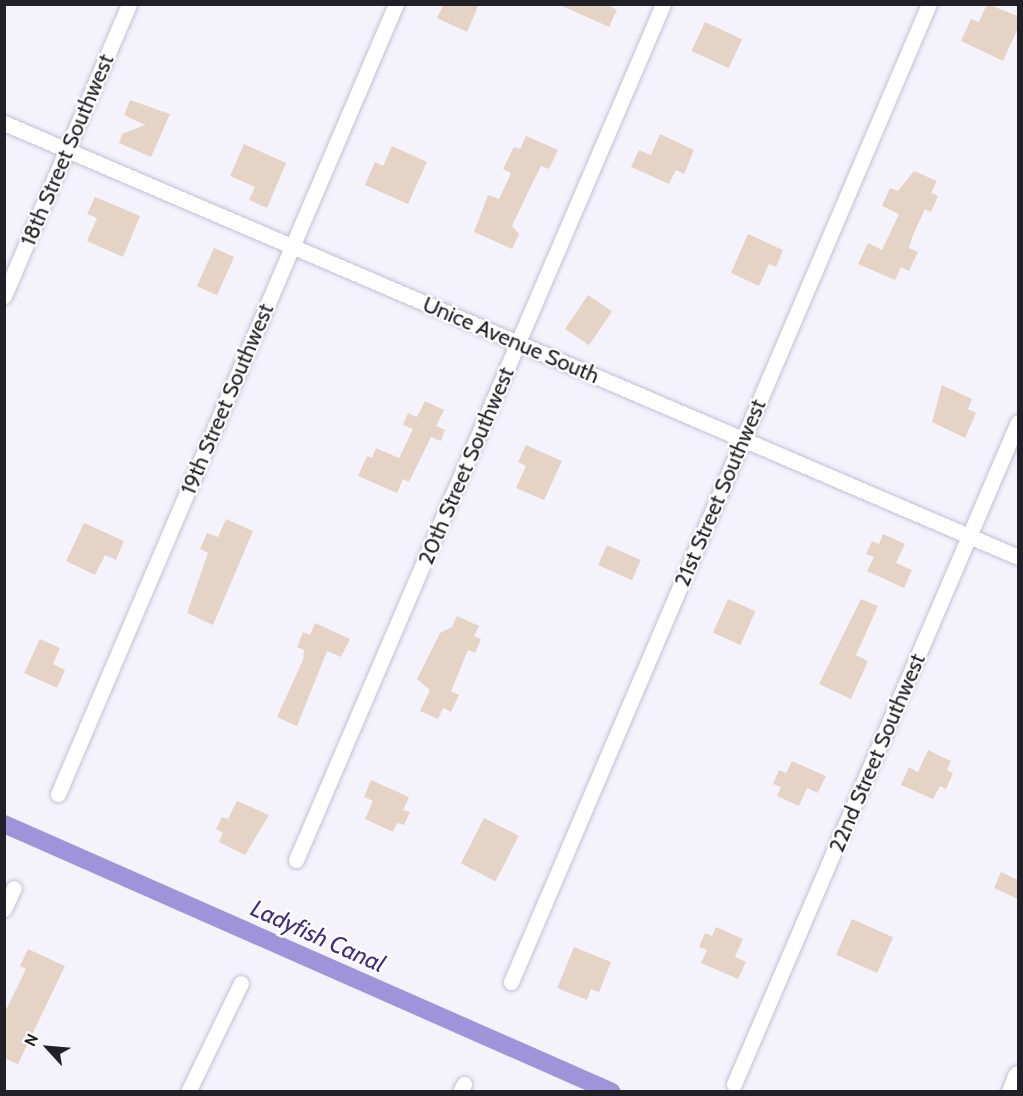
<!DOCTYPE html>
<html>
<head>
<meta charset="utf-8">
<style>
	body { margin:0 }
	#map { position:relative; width:1023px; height:1096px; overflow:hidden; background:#f4f3fc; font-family:Cabin,sans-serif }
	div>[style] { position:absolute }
	.canal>* { height:18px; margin:-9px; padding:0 9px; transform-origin:9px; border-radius:9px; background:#9f94da }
	.building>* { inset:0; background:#e5d4c5; transform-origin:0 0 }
	.roads { filter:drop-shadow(0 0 2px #c3c1d5) drop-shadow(0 0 2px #c3c1d5) }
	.street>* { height:15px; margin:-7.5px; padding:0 7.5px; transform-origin:7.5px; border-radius:7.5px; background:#fff }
	.secondary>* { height:21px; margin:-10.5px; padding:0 10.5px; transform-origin:10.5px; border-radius:10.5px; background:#fff }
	span { translate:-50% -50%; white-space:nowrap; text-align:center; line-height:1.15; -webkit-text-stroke:4.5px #fff; paint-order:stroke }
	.street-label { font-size:22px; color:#212027 }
	.water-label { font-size:24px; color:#422d7e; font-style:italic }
	.frame { position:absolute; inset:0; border:6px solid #212027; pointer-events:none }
	.north { position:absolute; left:18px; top:1018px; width:60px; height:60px; -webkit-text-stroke:4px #fff; paint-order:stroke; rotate:296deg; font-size:16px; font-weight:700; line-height:24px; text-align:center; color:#212027 }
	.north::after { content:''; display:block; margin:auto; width:21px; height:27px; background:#212027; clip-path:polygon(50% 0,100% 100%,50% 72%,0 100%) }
</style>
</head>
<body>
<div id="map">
	<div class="canal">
		<div style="left:4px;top:824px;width:664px;rotate:23.79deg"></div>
	</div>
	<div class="building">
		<div style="clip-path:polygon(444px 4px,479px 4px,467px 32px,437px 18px)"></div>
		<div style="clip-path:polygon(558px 4px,605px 4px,617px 10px,609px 27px)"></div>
		<div style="clip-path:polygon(987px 4px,1018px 16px,1018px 28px,1003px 61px,961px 41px,971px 19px,979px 22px)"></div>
		<div style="left:705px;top:22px;width:41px;height:32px;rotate:25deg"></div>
		<div style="clip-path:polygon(130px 100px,170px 114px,151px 157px,119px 143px,122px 134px,145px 125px,124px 115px)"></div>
		<div style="clip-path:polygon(660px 134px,694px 150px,684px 174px,676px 170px,669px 184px,631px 167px,639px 150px,651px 155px)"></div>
		<div style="clip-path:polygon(526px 136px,558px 150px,549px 169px,541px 166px,529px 190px,512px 226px,519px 234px,512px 249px,474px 232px,488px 195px,499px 199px,511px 173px,503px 169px,514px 147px,520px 149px)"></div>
		<div style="clip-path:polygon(244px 144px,286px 163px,267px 208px,249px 200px,255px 187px,230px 176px)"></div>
		<div style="clip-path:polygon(392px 146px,427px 162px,408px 204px,365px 185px,375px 162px,383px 166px)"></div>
		<div style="clip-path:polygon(914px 171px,937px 181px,931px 193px,938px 196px,931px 212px,925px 209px,913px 235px,909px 248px,918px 252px,909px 271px,901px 267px,895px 280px,858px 264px,868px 243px,882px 250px,899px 214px,882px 206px,890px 188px,898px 191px)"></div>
		<div style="clip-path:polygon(95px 197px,140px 216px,123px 257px,87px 241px,97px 218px,87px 214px)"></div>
		<div style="clip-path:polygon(748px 234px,783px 250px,776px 267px,769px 264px,759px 286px,731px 273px)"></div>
		<div style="left:214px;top:248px;width:22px;height:42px;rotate:24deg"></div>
		<div style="left:588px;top:295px;width:29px;height:41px;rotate:34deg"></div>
		<div style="clip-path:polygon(942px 385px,972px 399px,968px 409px,976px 413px,965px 438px,932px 422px)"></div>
		<div style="clip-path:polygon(425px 401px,444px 410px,436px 426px,445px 430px,441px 441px,431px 437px,409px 482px,403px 479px,397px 493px,358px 476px,367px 456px,372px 458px,376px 448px,399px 458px,413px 429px,403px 425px,408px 413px,417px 417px)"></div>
		<div style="clip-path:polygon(526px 445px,562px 461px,544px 500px,516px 488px,526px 466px,518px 462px)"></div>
		<div style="clip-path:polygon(226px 519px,253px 531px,213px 625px,187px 613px,208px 553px,200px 549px,207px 533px,218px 537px)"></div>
		<div style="clip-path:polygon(84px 523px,124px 541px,116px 560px,105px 555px,95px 575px,66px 561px)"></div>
		<div style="clip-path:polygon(883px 534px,905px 544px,896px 563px,912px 570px,904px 588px,867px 571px,874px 557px,866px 554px,872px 541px,879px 544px)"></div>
		<div style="left:607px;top:545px;width:37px;height:22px;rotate:24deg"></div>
		<div style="left:728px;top:599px;width:30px;height:37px;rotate:24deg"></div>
		<div style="clip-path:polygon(861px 599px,878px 606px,856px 655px,868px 661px,851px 699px,819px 684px)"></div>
		<div style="clip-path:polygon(457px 616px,479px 626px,474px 636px,481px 639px,475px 653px,468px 650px,456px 679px,451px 691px,459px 695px,451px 712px,443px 708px,438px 719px,420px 711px,430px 690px,417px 679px,440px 633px,452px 627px)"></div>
		<div style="clip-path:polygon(315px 623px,350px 639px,341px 657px,327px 651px,297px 726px,277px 717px,303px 660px,304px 650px,297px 647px,303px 632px,310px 635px)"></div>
		<div style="clip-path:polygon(40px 639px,60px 648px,53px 664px,65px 670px,57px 688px,24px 673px)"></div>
		<div style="clip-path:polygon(928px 750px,951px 761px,947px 770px,953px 773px,946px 789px,940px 786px,933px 799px,901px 785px,909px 767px,918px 772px)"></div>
		<div style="clip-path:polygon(792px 761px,826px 776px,818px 793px,807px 788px,799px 806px,777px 796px,781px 787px,773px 784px,779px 770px,786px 773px)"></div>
		<div style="clip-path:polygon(371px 780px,409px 797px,403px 810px,410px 812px,404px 825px,397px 823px,393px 832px,365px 819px,373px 801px,364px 797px)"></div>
		<div style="clip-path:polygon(237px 801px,269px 815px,245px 855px,219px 842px,223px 833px,216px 829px,222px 817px,228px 819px)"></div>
		<div style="left:484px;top:818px;width:39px;height:51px;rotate:27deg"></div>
		<div style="clip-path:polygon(1001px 872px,1018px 880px,1018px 899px,994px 888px)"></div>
		<div style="left:852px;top:919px;width:45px;height:39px;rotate:24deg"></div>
		<div style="clip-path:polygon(716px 927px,743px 939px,735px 957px,746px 962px,738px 979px,701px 963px,707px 950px,699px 947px,705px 933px,712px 936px)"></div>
		<div style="clip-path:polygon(574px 947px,611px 962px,599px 992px,591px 989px,587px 1000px,557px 988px)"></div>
		<div style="clip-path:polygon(28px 949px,65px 966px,18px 1064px,4px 1058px,4px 1014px,26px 969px,20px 966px)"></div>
	</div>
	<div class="roads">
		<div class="street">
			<div style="left:4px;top:123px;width:1103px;rotate:23.17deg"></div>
			<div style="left:4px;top:296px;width:318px;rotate:-66.8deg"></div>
			<div style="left:58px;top:794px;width:859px;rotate:-66.84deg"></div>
			<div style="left:296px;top:860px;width:931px;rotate:-66.79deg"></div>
			<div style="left:4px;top:909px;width:23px;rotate:-65deg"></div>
			<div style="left:511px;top:982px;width:1064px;rotate:-66.86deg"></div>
			<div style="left:734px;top:1084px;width:720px;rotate:-66.78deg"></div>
			<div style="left:188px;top:1092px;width:121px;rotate:-64.1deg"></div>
			<div style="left:460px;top:1092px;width:9px;rotate:-63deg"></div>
		</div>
		<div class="secondary">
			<div style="left:1012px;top:1092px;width:17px;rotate:-69deg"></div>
		</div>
	</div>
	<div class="street-label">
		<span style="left:67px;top:150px;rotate:-67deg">18th Street Southwest</span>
		<span style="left:511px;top:340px;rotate:23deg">Unice Avenue South</span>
		<span style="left:227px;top:399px;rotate:-67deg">19th Street Southwest</span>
		<span style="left:466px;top:466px;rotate:-67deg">20th Street Southwest</span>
		<span style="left:720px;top:493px;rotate:-67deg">21st Street Southwest</span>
		<span style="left:877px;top:753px;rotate:-67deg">22nd Street Southwest</span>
	</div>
	<div class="water-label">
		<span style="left:318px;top:936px;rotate:24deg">Ladyfish Canal</span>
	</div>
	<div class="frame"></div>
	<div class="north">N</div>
</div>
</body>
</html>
